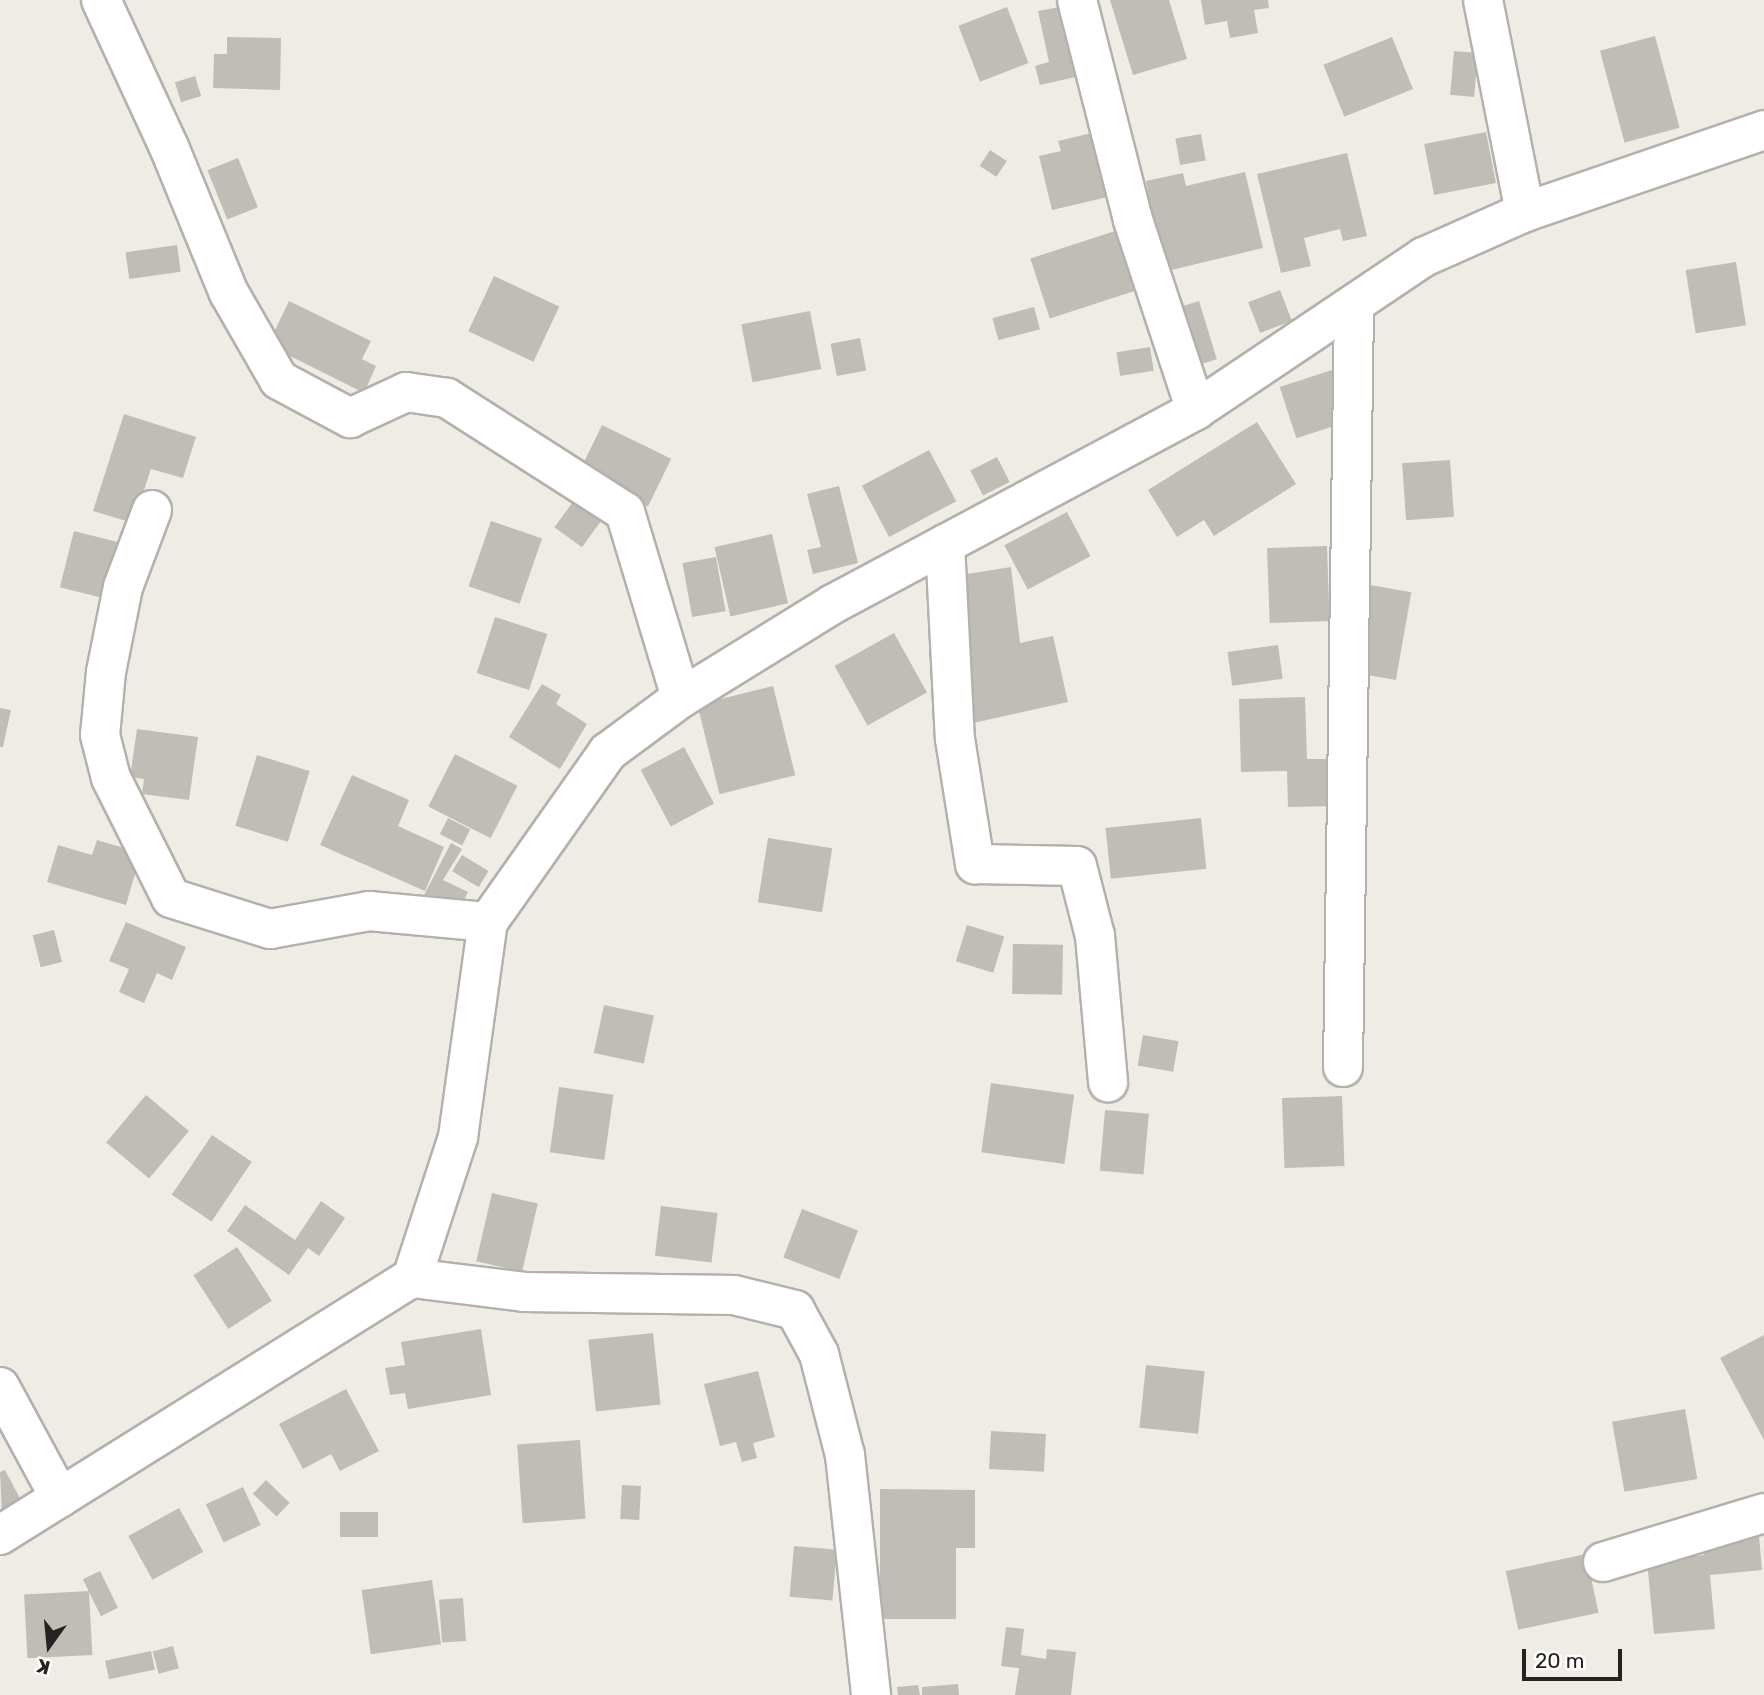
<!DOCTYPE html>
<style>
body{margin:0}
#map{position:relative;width:1764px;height:1695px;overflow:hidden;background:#efece6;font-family:Rubik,sans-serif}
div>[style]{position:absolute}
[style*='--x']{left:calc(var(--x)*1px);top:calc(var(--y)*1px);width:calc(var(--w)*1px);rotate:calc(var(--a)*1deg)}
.building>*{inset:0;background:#c0bdb7;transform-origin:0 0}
.roads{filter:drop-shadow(2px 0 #b4b1ac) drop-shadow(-2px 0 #b4b1ac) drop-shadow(0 2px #b4b1ac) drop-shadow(0 -2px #b4b1ac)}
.minor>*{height:38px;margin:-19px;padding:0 19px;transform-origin:19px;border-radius:19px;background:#fff}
span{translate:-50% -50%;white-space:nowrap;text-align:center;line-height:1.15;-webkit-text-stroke:5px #fff;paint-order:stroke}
.north{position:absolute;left:14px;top:1611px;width:70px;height:70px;-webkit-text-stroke:5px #fff;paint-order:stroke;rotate:195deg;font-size:19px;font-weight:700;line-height:28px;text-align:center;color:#242321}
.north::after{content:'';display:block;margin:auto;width:24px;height:32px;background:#242321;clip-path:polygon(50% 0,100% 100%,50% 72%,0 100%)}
.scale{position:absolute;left:1522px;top:1649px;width:100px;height:32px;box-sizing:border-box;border:4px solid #242321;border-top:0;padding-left:9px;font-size:21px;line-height:24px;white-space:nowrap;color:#242321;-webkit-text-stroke:5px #fff;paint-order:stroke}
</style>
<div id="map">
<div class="building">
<div style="clip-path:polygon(1110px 0,1169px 0,1187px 59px,1133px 75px)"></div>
<div style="clip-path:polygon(1201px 0,1268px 0,1269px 8px,1254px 10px,1258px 33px,1230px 38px,1227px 21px,1205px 25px)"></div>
<div style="clip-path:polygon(1065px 6px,1080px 76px,1040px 85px,1035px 66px,1049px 62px,1038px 11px)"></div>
<div style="left:1007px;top:7px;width:60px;height:52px;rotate:69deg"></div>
<div style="left:1655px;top:36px;width:95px;height:57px;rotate:75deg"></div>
<div style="clip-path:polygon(227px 37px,281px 38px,280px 90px,213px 88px,214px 54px,227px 54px)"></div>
<div style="left:1392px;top:37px;width:56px;height:74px;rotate:68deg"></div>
<div style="left:1454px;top:51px;width:24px;height:44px;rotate:5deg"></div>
<div style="left:195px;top:76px;width:21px;height:21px;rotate:73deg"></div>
<div style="clip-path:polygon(1096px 132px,1112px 196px,1052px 210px,1039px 156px,1061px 151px,1058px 141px)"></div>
<div style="left:1486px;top:132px;width:52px;height:63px;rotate:79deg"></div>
<div style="left:1201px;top:134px;width:27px;height:26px;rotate:80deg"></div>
<div style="left:990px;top:150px;width:20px;height:19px;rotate:33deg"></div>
<div style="clip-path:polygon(1347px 153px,1367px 236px,1343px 241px,1340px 229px,1304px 238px,1311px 266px,1281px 273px,1257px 174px)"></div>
<div style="left:238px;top:158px;width:53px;height:33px;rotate:68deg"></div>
<div style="clip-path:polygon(1245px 172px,1263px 248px,1163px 272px,1146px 181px,1183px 173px,1186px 186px)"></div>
<div style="left:1115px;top:231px;width:63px;height:89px;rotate:72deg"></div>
<div style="left:177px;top:245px;width:27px;height:52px;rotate:82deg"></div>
<div style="left:1736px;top:262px;width:64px;height:51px;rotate:81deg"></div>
<div style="left:494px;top:276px;width:72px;height:61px;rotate:25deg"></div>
<div style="left:1280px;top:290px;width:33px;height:34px;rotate:69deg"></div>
<div style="clip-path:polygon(289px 301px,371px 341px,362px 359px,376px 366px,364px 393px,268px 345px)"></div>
<div style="left:1199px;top:301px;width:61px;height:23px;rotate:73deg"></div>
<div style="left:1034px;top:307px;width:23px;height:43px;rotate:75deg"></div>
<div style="left:810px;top:311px;width:59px;height:70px;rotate:79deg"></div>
<div style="left:860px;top:338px;width:33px;height:30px;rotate:79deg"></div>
<div style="left:1150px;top:347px;width:24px;height:34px;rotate:81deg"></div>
<div style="left:1332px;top:370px;width:54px;height:55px;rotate:72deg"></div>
<div style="clip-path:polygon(124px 414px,196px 437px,183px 478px,151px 469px,133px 523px,93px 511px)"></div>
<div style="clip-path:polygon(1257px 422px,1296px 484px,1214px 536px,1204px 520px,1177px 537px,1148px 490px)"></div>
<div style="left:602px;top:425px;width:77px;height:53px;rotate:26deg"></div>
<div style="left:929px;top:450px;width:58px;height:76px;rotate:62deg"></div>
<div style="left:997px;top:457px;width:28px;height:30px;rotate:63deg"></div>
<div style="left:1450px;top:460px;width:57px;height:48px;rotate:86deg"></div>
<div style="clip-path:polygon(839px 486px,858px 563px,813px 574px,807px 550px,821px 547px,807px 494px)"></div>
<div style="left:575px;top:499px;width:34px;height:35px;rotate:36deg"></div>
<div style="left:1067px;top:512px;width:50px;height:71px;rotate:62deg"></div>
<div style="left:491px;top:521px;width:54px;height:69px;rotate:19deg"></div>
<div style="left:74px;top:531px;width:46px;height:58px;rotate:14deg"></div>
<div style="left:772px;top:534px;width:71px;height:59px;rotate:77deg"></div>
<div style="left:1327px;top:546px;width:75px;height:60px;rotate:88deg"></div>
<div style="left:716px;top:557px;width:55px;height:34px;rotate:80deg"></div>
<div style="clip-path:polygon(1011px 567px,1020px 643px,1053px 636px,1068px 702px,969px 724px,954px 576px)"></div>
<div style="left:1370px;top:585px;width:42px;height:89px;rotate:10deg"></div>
<div style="left:495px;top:617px;width:55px;height:59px;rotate:18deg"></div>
<div style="left:894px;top:633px;width:68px;height:68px;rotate:61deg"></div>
<div style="left:1278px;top:645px;width:34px;height:51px;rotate:82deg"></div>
<div style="clip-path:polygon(542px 684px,561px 695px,556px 704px,587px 724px,560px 769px,509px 737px)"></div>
<div style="left:773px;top:686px;width:92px;height:78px;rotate:76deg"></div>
<div style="clip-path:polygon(1305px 697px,1307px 759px,1334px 759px,1335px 806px,1288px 807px,1287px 771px,1241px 772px,1239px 699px)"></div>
<div style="clip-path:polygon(0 708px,11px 710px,3px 747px,0 747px)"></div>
<div style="clip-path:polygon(137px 729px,198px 737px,189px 800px,142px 794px,144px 779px,130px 777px)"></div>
<div style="left:684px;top:747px;width:64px;height:49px;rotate:62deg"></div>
<div style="left:455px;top:754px;width:70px;height:59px;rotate:27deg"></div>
<div style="left:257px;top:755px;width:55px;height:74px;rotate:17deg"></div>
<div style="clip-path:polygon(352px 775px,409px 800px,398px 826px,444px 847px,425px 891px,320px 845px)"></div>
<div style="left:448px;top:818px;width:25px;height:18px;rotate:27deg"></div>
<div style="left:1201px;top:818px;width:51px;height:96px;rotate:84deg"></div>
<div style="left:768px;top:838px;width:65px;height:65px;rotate:9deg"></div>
<div style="clip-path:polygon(97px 840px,141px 853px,126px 905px,47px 882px,58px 845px,92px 855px)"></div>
<div style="clip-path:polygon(451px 843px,462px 849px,443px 880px,468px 892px,457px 914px,423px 897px)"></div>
<div style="left:462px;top:855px;width:31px;height:19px;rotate:31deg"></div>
<div style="clip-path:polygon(126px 922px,186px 947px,172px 980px,157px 973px,144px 1003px,119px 992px,129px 969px,109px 961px)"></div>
<div style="left:967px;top:925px;width:39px;height:38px;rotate:17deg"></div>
<div style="left:54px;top:930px;width:33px;height:22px;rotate:76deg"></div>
<div style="left:1013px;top:944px;width:50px;height:50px;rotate:1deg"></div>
<div style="left:604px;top:1005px;width:51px;height:49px;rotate:12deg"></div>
<div style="left:1143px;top:1035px;width:36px;height:31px;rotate:10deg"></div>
<div style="left:991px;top:1083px;width:84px;height:70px;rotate:8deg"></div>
<div style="left:559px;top:1087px;width:55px;height:66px;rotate:8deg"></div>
<div style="left:146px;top:1095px;width:56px;height:62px;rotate:40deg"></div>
<div style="left:1342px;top:1096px;width:70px;height:60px;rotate:88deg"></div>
<div style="left:1105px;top:1110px;width:44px;height:61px;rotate:5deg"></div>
<div style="left:212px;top:1135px;width:48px;height:72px;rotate:34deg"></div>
<div style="left:492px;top:1193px;width:47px;height:70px;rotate:13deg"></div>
<div style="clip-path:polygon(321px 1201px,345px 1218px,319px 1256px,308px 1248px,289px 1275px,227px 1231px,245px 1205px,295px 1240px)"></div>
<div style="left:661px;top:1206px;width:57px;height:50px;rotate:7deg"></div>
<div style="left:802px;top:1209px;width:60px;height:52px;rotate:21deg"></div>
<div style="left:237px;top:1247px;width:64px;height:52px;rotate:57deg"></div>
<div style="clip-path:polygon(481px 1329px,491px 1395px,408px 1409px,405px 1393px,390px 1395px,385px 1368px,405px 1365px,401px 1342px)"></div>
<div style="left:653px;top:1333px;width:72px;height:65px;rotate:84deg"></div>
<div style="clip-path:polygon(1764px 1335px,1764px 1440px,1720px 1358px)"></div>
<div style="left:1146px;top:1365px;width:59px;height:63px;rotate:6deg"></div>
<div style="clip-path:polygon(758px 1371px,775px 1437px,753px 1443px,757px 1458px,742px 1462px,736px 1442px,720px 1446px,704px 1384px)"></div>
<div style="clip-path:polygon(346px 1389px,379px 1451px,340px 1471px,331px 1454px,303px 1469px,279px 1424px)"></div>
<div style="left:1685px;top:1409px;width:71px;height:74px;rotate:80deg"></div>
<div style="left:991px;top:1431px;width:55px;height:38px;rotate:3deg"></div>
<div style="left:580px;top:1440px;width:79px;height:63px;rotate:86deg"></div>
<div style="clip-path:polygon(5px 1470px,23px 1504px,2px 1514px,0 1472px)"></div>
<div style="left:266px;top:1480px;width:33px;height:19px;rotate:44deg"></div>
<div style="left:622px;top:1485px;width:19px;height:34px;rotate:3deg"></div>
<div style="left:243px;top:1487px;width:42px;height:41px;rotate:65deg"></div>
<div style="clip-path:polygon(880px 1489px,975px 1490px,975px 1548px,956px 1548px,956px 1619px,880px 1619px)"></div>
<div style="left:179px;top:1508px;width:50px;height:58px;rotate:61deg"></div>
<div style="left:378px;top:1512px;width:25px;height:38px;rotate:90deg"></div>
<div style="clip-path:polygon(1759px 1536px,1762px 1570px,1710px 1575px,1715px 1629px,1654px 1634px,1647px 1561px,1704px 1555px,1703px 1541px)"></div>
<div style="left:794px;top:1546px;width:43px;height:51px;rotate:5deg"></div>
<div style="left:1586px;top:1554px;width:60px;height:82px;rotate:78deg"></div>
<div style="left:100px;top:1571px;width:41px;height:19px;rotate:64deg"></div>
<div style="left:432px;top:1580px;width:65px;height:71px;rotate:82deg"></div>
<div style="left:89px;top:1591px;width:64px;height:65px;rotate:87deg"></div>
<div style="left:463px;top:1598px;width:43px;height:24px;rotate:86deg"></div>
<div style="clip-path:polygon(1006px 1627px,1024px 1629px,1021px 1655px,1046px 1659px,1047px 1649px,1076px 1652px,1071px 1695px,1015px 1695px,1019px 1668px,1001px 1666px)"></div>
<div style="left:173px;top:1646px;width:23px;height:21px;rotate:75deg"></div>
<div style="left:151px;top:1651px;width:19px;height:47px;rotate:78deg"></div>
<div style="clip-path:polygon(958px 1684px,959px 1695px,922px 1695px,922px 1687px)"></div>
<div style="clip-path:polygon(918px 1685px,920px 1695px,898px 1695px,897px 1687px)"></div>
</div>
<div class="roads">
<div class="minor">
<div style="--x:101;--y:0;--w:162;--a:65.2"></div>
<div style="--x:169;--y:147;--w:158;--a:67.7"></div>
<div style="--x:229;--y:293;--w:100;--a:60.1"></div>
<div style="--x:279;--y:380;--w:81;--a:28.2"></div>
<div style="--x:350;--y:418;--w:62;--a:-24.9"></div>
<div style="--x:406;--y:392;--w:41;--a:8.3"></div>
<div style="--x:447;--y:398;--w:211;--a:32.6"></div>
<div style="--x:625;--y:512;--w:194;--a:73.2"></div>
<div style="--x:1077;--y:0;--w:227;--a:75.7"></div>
<div style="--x:1133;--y:220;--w:200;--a:71.7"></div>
<div style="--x:1483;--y:0;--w:216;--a:78.8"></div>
<div style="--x:152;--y:510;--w:82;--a:110.6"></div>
<div style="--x:123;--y:587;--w:87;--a:101.3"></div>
<div style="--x:106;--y:672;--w:63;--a:95.4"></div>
<div style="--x:100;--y:735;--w:44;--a:75.7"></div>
<div style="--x:111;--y:778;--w:134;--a:63.4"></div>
<div style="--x:171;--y:898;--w:104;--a:17.4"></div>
<div style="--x:270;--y:929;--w:101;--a:-10.3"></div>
<div style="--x:369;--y:911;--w:120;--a:5.3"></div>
<div style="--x:945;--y:544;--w:195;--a:87.1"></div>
<div style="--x:955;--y:739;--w:127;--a:80.9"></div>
<div style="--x:975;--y:864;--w:102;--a:1.1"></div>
<div style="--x:1077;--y:866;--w:72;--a:75.6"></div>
<div style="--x:1095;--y:936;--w:147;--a:84.9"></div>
<div style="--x:1343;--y:1067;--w:759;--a:-89.17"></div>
<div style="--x:412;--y:1278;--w:113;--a:7.1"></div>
<div style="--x:524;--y:1292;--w:210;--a:0.8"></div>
<div style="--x:734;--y:1295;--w:63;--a:13.8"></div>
<div style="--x:795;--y:1310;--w:50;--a:61.4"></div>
<div style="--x:819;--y:1354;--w:104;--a:75.6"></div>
<div style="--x:845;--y:1455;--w:241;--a:83.8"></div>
<div style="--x:0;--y:1387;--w:126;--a:61.6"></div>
<div style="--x:0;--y:1535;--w:486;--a:-32"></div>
<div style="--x:412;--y:1278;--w:148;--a:-71.9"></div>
<div style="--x:458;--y:1137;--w:217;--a:-82.1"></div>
<div style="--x:488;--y:922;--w:208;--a:-54.8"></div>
<div style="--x:608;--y:752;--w:91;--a:-36.5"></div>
<div style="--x:681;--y:698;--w:179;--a:-31.7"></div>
<div style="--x:833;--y:604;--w:412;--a:-28.1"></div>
<div style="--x:1196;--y:410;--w:275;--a:-33.9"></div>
<div style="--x:1424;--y:257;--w:111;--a:-24"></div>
<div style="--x:1525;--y:212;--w:253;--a:-18.9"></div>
<div style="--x:1603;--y:1562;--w:168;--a:-16.9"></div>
</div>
</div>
<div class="north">K</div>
<div class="scale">20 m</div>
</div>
